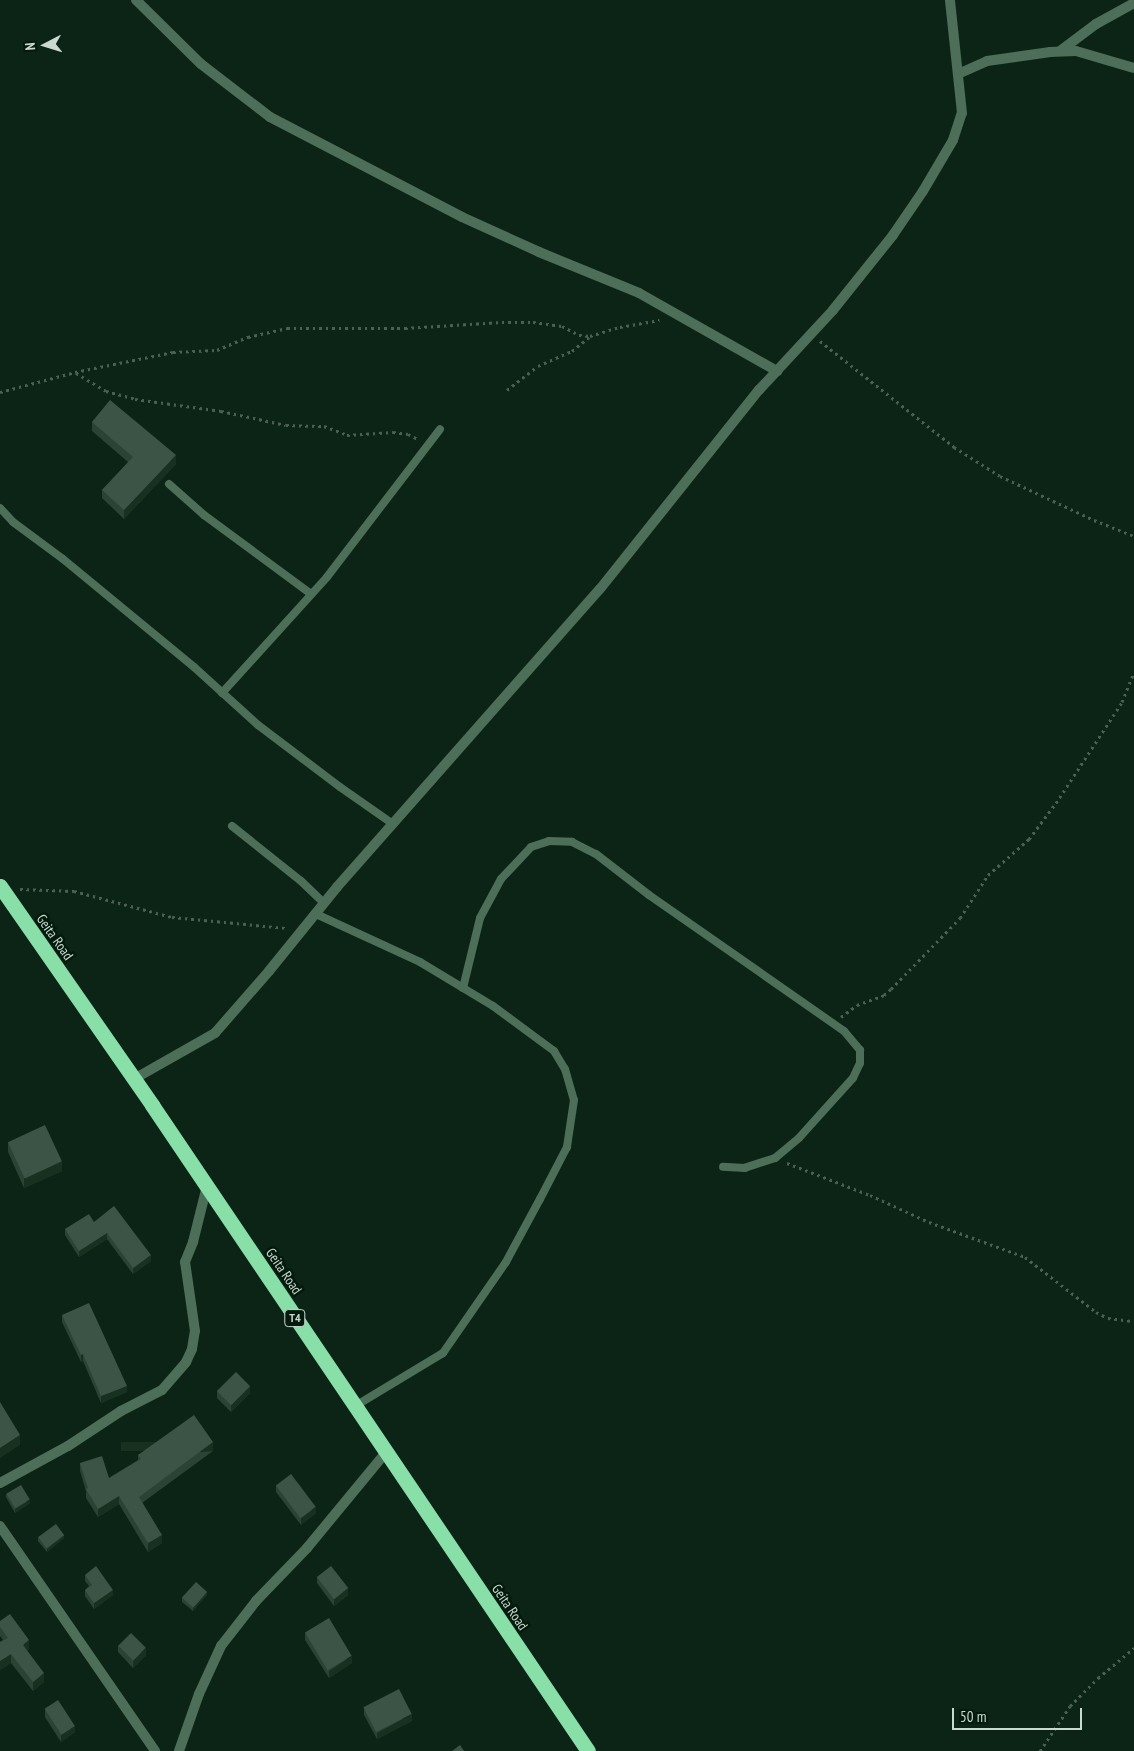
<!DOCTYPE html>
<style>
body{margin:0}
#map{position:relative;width:1134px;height:1751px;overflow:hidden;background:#0c2415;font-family:"PT Sans Narrow",sans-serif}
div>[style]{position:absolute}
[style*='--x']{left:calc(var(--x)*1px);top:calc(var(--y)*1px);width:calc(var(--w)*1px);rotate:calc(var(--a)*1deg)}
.path>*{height:3px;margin-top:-1.5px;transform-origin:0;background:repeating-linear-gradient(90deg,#4b6053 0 2.5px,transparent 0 6.5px)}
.lane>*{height:8px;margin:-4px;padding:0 4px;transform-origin:4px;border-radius:4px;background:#4d6e58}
.street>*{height:10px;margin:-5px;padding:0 5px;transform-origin:5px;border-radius:5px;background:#4d6e58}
.highway>*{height:15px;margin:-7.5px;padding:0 7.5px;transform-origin:7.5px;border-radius:7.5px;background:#89dfa8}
.wall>*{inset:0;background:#2b4334}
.shaded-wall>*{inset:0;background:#173020;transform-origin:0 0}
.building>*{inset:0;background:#3c5445;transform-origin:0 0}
span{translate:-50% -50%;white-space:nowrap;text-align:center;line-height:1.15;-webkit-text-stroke:5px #031a0c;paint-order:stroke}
.shield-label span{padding:1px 4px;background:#031a0c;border:1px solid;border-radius:4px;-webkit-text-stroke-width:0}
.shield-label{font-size:12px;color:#cbdad0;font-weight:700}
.street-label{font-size:14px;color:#cbdad0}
.north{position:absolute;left:20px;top:20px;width:50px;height:50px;-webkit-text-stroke:4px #031a0c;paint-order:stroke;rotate:265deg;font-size:14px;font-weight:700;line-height:20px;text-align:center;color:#cbdad0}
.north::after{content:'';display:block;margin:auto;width:18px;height:22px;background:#cbdad0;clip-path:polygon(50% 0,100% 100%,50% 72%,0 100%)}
.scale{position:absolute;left:952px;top:1708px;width:130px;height:22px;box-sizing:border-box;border:2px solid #cbdad0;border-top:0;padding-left:6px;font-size:15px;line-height:18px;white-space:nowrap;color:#cbdad0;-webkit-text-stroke:4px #031a0c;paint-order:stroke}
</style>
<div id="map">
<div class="path">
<div style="--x:820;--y:341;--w:171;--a:38.3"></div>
<div style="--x:954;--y:447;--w:54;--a:32.2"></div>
<div style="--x:1000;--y:476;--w:104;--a:25.1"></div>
<div style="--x:1094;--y:520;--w:43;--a:21.8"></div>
<div style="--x:76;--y:373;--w:35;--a:31"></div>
<div style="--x:106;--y:391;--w:30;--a:15"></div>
<div style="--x:135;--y:399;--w:87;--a:7.9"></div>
<div style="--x:221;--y:411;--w:66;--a:12.2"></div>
<div style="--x:286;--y:425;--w:38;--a:2"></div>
<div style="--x:324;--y:426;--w:25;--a:21"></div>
<div style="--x:347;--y:435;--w:46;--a:-3.7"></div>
<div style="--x:393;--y:432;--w:15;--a:8"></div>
<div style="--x:408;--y:434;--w:11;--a:27"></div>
<div style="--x:507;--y:390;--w:39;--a:-38"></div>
<div style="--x:538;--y:366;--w:37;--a:-24"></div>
<div style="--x:572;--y:351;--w:22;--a:-39"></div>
<div style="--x:0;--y:392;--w:78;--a:-14.9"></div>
<div style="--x:75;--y:372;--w:100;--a:-11.5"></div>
<div style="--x:173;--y:352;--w:44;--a:-2.6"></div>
<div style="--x:217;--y:350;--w:34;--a:-23"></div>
<div style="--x:248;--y:337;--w:40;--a:-13"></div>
<div style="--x:287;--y:328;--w:118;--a:0"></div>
<div style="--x:405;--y:328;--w:97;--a:-3.5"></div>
<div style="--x:502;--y:322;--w:31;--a:0"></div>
<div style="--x:533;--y:322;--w:29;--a:8"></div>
<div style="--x:562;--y:326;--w:19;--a:28"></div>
<div style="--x:579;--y:335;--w:11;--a:5"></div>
<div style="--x:590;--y:336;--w:31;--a:-17"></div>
<div style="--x:620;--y:327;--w:40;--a:-10"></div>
<div style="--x:20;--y:889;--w:54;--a:2.1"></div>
<div style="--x:74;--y:891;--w:101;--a:14.9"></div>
<div style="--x:172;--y:917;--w:116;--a:5.5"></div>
<div style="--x:841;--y:1017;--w:20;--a:-37"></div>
<div style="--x:857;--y:1005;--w:29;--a:-20"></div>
<div style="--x:884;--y:995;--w:9;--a:-41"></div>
<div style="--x:891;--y:989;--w:99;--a:-45.8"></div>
<div style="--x:960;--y:918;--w:51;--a:-56.9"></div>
<div style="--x:988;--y:875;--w:55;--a:-41.3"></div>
<div style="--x:1029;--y:839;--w:45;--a:-53.1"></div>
<div style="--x:1056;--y:803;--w:121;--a:-56.8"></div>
<div style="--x:1122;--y:702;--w:31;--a:-68"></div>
<div style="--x:787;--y:1163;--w:89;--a:21.1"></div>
<div style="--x:870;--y:1195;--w:65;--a:24.6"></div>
<div style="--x:929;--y:1222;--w:102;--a:20"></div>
<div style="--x:1025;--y:1257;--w:90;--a:37.8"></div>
<div style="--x:1096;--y:1312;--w:13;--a:27"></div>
<div style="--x:1108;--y:1318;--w:26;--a:7"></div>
<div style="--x:1040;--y:1751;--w:54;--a:-56.3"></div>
<div style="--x:1070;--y:1706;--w:40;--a:-45"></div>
<div style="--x:1098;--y:1678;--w:47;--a:-39.8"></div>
</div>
<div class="lane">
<div style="--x:169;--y:484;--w:47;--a:41.5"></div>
<div style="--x:204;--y:515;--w:133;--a:36.4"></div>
<div style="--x:0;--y:508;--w:19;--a:47"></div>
<div style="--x:13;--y:522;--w:62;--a:36.5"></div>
<div style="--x:63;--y:559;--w:170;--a:39.5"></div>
<div style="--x:194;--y:667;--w:86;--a:42.2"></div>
<div style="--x:258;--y:725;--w:103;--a:37.1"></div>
<div style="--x:340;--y:787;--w:65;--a:34.9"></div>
<div style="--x:222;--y:693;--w:156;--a:-47.8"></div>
<div style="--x:327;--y:577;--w:186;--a:-52.6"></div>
<div style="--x:232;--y:826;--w:88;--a:38.6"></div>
<div style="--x:301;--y:881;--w:32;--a:44"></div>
<div style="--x:316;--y:914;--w:115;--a:24.8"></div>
<div style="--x:420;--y:962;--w:85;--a:31.1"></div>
<div style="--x:493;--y:1006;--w:76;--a:36.4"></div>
<div style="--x:554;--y:1051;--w:21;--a:59"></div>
<div style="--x:565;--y:1069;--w:32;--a:74"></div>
<div style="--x:574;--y:1100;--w:48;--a:98.5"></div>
<div style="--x:567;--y:1147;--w:59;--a:117.4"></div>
<div style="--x:540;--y:1199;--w:72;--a:118.4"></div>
<div style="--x:506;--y:1262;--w:111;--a:124.7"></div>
<div style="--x:443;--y:1353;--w:103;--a:148.9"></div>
<div style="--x:463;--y:988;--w:72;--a:-76.3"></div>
<div style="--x:480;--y:918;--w:44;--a:-61.7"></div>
<div style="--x:501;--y:879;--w:44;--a:-46.8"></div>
<div style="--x:531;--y:847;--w:19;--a:-18"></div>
<div style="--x:549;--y:841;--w:23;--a:2"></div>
<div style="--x:572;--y:842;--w:27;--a:27"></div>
<div style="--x:596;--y:854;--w:67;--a:37.7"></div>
<div style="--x:649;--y:895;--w:238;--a:34.9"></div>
<div style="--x:844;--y:1031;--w:25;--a:50"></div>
<div style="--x:860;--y:1050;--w:13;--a:90"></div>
<div style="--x:860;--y:1063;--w:17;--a:115"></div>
<div style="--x:853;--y:1078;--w:81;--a:132"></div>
<div style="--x:799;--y:1138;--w:31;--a:140"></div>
<div style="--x:775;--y:1158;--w:32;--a:162"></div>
<div style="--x:745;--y:1168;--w:22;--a:-177"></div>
</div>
<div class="street">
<div style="--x:136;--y:0;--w:91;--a:44.6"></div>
<div style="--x:201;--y:64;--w:87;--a:37.5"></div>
<div style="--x:270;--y:117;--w:216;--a:27.5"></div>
<div style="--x:462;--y:217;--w:85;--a:24.4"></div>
<div style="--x:539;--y:252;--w:108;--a:22.3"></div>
<div style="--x:639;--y:293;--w:159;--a:29.5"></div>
<div style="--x:1060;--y:51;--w:45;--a:-36.9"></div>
<div style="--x:1096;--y:24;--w:43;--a:-28.9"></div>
<div style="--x:958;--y:74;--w:32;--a:-24"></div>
<div style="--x:987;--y:61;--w:64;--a:-8.1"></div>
<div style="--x:1050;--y:52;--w:26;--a:-2"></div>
<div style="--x:1076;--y:51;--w:60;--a:16.3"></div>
<div style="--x:134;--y:1079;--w:93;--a:-29.6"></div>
<div style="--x:215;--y:1033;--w:82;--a:-48.9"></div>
<div style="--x:269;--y:971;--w:108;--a:-51"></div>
<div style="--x:337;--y:887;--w:397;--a:-48.6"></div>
<div style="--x:600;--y:589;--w:255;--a:-51.4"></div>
<div style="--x:759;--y:390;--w:109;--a:-47.2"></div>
<div style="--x:833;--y:310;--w:96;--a:-51.3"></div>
<div style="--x:893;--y:235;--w:53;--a:-55.7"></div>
<div style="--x:923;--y:191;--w:59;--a:-59.5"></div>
<div style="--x:953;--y:140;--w:28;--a:-72"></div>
<div style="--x:962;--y:113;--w:114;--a:-96.1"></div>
<div style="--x:0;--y:1483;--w:77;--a:-28.6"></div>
<div style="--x:68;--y:1446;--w:64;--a:-33.4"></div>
<div style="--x:121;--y:1411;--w:46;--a:-27.1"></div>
<div style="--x:162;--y:1390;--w:37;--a:-49"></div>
<div style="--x:186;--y:1362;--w:14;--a:-65"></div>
<div style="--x:192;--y:1349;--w:18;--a:-81"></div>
<div style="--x:195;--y:1331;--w:70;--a:-98.2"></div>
<div style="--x:185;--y:1262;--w:22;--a:-68"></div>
<div style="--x:193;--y:1242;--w:58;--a:-76"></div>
<div style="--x:0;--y:1526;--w:273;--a:55.4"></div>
<div style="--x:179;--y:1751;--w:60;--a:-70.7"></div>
<div style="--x:199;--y:1694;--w:53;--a:-65.4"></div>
<div style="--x:221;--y:1646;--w:57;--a:-52.1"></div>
<div style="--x:256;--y:1601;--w:74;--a:-46.1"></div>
<div style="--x:307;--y:1548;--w:124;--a:-50.5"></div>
</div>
<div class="highway">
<div style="--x:0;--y:886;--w:267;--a:55.2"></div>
<div style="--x:152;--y:1105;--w:779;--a:55.98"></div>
</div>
<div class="wall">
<div style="clip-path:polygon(92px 422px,176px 464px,124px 519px,102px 498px,102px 490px,128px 462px,92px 431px)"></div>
<div style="clip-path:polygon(8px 1142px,62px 1171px,24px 1188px,8px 1152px)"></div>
<div style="clip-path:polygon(94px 1222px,151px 1261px,133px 1274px,107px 1239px,79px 1257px,65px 1235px,65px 1229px)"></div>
<div style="clip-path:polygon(62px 1315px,127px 1392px,101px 1403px,83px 1361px,81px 1362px,62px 1322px)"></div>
<div style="clip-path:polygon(217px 1391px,250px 1393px,231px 1412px,217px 1398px)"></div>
<div style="clip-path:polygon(213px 1451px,142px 1503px,162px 1543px,148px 1552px,119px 1504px,98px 1517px,86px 1498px,86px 1491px,80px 1471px,80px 1463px,109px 1478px,138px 1460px,138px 1455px)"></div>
<div style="clip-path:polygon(276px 1485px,316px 1513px,301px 1525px,276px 1492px)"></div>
<div style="clip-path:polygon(6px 1494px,30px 1503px,15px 1513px,6px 1497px)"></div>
<div style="clip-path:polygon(38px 1537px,64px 1538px,47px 1552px,38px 1541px)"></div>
<div style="clip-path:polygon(85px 1575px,113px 1595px,94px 1609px,85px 1596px,85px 1590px,89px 1586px,85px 1581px)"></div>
<div style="clip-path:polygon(317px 1577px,348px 1595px,334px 1606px,317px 1583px)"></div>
<div style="clip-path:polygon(207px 1595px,193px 1611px,182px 1602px,182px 1598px)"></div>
<div style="clip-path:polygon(0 1621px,29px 1649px,27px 1651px,44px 1682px,33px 1691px,11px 1663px,0 1670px,0 1642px,3px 1640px,0 1636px)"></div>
<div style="clip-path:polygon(305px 1633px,352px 1663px,329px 1678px,305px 1640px)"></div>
<div style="clip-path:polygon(118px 1645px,146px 1655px,133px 1668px,118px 1652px)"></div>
<div style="clip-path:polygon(364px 1708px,412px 1721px,377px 1739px,364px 1715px)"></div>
<div style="clip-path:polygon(45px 1710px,75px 1732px,61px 1742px,45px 1717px)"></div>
</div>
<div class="shaded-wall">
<div style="clip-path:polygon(176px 455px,176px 464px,124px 519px,124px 510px)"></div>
<div style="clip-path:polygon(62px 1161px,62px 1171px,24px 1188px,24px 1178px)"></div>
<div style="clip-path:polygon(107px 1233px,107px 1239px,79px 1257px,79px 1251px)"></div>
<div style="clip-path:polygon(151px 1255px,151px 1261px,133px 1274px,133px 1268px)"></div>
<div style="clip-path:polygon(83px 1354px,83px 1361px,81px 1362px,81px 1355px)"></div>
<div style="clip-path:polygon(127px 1386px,127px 1392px,101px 1403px,101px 1396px)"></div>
<div style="clip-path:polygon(250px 1386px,250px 1393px,231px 1412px,231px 1405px)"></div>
<div style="clip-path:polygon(20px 1435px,20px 1445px,0 1458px,0 1448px)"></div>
<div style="left:213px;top:1442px;width:9px;height:92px;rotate:90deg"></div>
<div style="clip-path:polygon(119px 1496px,119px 1504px,98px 1517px,98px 1509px)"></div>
<div style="clip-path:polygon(30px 1500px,30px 1503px,15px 1513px,15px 1509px)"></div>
<div style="clip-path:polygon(316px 1507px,316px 1513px,301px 1525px,301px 1518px)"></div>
<div style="clip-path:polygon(64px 1535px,64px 1538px,47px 1552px,47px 1549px)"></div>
<div style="clip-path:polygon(162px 1535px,162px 1543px,148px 1552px,148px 1543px)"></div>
<div style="clip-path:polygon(348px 1588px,348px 1595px,334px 1606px,334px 1599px)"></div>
<div style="clip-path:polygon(113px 1590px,113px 1595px,94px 1609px,94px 1603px)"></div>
<div style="clip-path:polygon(207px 1592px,207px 1595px,193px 1611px,193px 1608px)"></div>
<div style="clip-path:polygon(29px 1640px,29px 1649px,23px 1654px,23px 1645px)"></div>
<div style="clip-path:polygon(146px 1648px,146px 1655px,133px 1668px,133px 1661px)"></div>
<div style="clip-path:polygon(11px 1654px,11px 1663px,0 1670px,0 1661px)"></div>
<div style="clip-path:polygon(352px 1656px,352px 1663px,329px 1678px,329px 1671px)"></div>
<div style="clip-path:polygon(44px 1673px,44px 1682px,33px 1691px,33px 1682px)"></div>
<div style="clip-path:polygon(412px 1714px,412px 1721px,377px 1739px,377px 1733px)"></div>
<div style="clip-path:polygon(75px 1726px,75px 1732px,61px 1742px,61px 1735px)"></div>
</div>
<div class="building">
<div style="clip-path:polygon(110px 400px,176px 455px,124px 510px,102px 490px,133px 457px,92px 422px)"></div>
<div style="left:45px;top:1125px;width:40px;height:41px;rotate:65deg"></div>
<div style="clip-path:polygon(114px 1206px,151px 1255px,133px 1268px,107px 1233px,79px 1251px,65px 1229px,89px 1214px,94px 1222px)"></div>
<div style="clip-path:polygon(89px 1303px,127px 1386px,101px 1396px,83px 1354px,81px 1355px,62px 1315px)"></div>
<div style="left:236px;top:1372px;width:20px;height:27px;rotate:45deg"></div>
<div style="clip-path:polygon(0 1402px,20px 1435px,0 1448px)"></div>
<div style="clip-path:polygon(194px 1415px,213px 1442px,139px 1497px,162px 1535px,148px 1543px,119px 1496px,98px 1509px,86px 1489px,88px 1488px,80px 1463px,102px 1456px,109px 1478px,141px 1459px,138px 1455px)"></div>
<div style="left:291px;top:1474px;width:41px;height:19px;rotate:53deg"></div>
<div style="left:21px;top:1485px;width:17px;height:17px;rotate:59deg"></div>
<div style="left:56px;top:1524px;width:14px;height:22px;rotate:54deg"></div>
<div style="clip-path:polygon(96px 1566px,113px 1590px,94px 1603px,85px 1590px,92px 1585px,85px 1575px)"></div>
<div style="left:331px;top:1566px;width:28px;height:18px;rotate:52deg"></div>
<div style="left:196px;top:1582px;width:15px;height:21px;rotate:42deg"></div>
<div style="clip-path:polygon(10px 1614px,29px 1640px,23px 1645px,44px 1673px,33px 1682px,11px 1654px,0 1661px,0 1642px,8px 1638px,0 1627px,0 1621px)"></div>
<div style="left:329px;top:1618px;width:44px;height:28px;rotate:59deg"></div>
<div style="left:131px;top:1633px;width:21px;height:18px;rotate:45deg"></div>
<div style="left:399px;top:1689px;width:28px;height:40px;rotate:63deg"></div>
<div style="left:58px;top:1700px;width:31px;height:16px;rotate:57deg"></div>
<div style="clip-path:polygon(460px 1745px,464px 1751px,452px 1751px)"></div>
</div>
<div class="shield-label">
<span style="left:295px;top:1318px">T4</span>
</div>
<div class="street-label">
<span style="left:55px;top:937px;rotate:55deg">Geita Road</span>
<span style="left:284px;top:1271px;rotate:56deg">Geita Road</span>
<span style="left:510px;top:1607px;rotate:56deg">Geita Road</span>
</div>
<div class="north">N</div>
<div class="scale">50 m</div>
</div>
